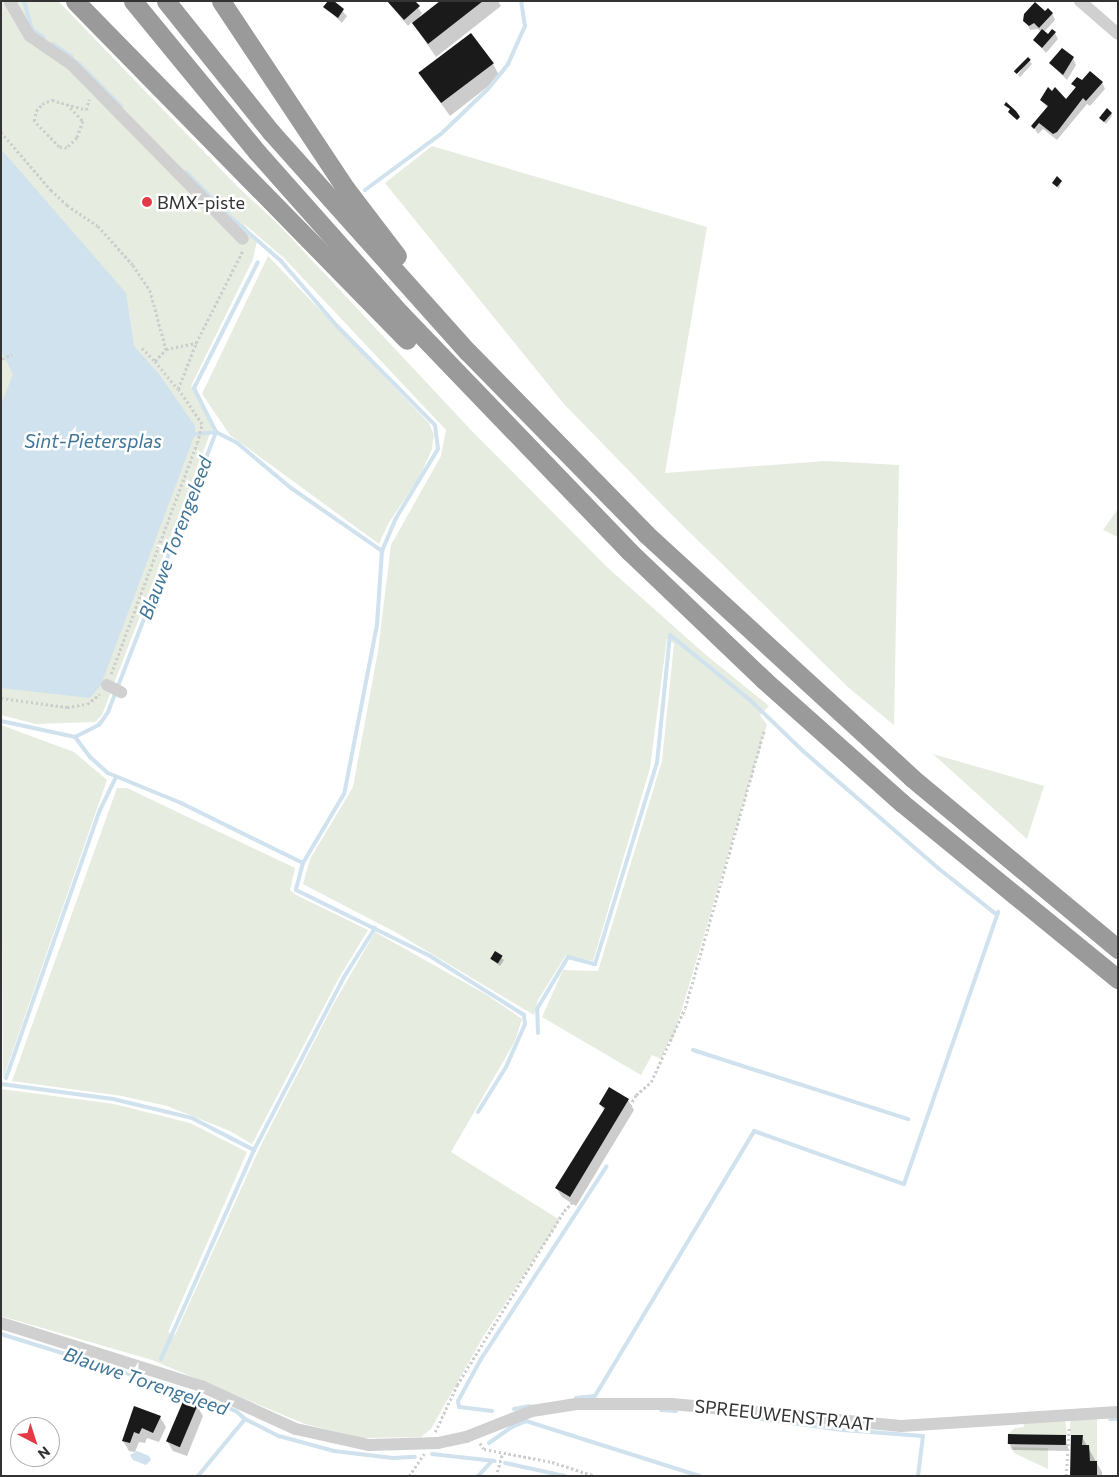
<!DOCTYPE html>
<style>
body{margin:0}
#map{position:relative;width:1119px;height:1477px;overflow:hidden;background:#fff;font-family:Commissioner,sans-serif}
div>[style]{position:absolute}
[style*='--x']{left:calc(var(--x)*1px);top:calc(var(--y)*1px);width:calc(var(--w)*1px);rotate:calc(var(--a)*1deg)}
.green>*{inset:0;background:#e6ecdf}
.water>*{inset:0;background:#cfe2ee}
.shadow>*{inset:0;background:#0003}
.stream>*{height:4px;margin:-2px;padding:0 2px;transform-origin:2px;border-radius:2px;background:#cfe2ee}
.building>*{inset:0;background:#1a1a1a;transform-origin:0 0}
.path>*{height:2.5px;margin-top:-1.25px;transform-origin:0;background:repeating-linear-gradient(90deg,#cdcdcd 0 2.5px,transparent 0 5px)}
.minor>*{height:12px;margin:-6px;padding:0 6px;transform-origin:6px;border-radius:6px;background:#d0d0d0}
.highway>*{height:19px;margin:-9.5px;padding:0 9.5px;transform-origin:9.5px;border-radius:9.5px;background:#9a9a9a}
.dots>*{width:14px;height:14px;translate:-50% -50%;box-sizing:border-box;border:2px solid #fff;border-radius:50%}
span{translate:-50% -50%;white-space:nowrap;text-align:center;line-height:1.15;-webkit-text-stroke:5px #fff;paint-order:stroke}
.poi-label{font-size:18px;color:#333}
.left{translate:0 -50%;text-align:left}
.street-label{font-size:18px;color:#333}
.water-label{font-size:19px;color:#3f7597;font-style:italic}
.frame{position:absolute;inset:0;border:2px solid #333;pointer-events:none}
.north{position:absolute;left:10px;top:1417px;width:50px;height:50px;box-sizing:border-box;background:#fff;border:1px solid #adadad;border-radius:50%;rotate:140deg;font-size:14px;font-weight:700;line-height:20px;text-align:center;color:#333}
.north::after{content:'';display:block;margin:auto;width:18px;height:22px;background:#e63946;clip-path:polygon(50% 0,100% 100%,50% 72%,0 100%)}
</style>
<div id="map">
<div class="green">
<div style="clip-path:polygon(1px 1px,58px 1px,237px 186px,279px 225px,471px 430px,608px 568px,706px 655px,769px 706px,760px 715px,767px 725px,672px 1042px,669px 1041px,661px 1059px,652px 1055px,641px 1075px,542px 1017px,563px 970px,598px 971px,662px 761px,674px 644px,667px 638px,650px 768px,593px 961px,566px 955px,538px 1000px,534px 1015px,395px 932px,303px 884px,310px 859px,353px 787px,378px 651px,391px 545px,441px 456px,446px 430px,284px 258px,243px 223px,257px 241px,253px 259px,191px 386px,213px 426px,102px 715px,95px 722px,36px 724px,1px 715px)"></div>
<div style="clip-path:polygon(432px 146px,707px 227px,665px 473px,826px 461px,899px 465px,894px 725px,849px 688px,671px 514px,564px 404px,385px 183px)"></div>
<div style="clip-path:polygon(268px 256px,429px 423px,434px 435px,432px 449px,420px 476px,388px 524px,379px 544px,230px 435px,202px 394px)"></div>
<div style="clip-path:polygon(1118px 509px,1118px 537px,1103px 530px)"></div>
<div style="clip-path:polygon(1px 725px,74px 752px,107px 780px,3px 1079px)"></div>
<div style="clip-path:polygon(933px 754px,1044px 786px,1027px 839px)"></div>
<div style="clip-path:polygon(117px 788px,127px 788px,295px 868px,290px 890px,296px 895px,368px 930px,340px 976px,252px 1144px,230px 1131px,167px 1106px,122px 1096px,12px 1081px)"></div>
<div style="clip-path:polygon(375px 932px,487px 995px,522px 1019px,515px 1041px,451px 1152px,560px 1220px,483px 1337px,431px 1429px,421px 1437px,362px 1438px,305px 1424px,152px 1360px,1px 1316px,1px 1089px,114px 1104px,190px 1123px,247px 1152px,168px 1332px,175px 1335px,261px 1145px,333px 1005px)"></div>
<div style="clip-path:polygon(1097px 1417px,1097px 1461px,1090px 1461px,1082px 1445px,1083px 1435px,1070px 1435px,1070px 1424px,1071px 1419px)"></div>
<div style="clip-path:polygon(1065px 1419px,1067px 1435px,1008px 1434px,1015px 1428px,1024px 1427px,1023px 1423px)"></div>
<div style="clip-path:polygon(1009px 1447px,1048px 1448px,1048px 1469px,1016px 1454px)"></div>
</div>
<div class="water">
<div style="clip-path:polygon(1px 149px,126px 293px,134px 346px,159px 374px,195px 426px,195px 434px,101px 685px,90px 698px,1px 688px,1px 405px,13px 374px,1px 351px)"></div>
<div style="clip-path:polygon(137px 1451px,149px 1456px,151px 1460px,146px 1465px,133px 1460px,130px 1455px)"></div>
</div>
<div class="shadow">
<div style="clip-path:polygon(332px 1px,347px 16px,342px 23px,325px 7px)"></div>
<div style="clip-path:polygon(387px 1px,413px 1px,422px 13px,416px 22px,442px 1px,498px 1px,501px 6px,436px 57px,412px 22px,408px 26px)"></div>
<div style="clip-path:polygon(1045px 13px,1052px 13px,1055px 20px,1044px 32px,1048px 35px,1055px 33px,1058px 39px,1046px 53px,1035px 40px,1041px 32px,1038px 29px,1030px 30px,1025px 19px)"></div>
<div style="clip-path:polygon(1073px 58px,1076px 65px,1067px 80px,1050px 63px)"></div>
<div style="clip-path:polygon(1028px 59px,1032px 64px,1020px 77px,1018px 75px)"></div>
<div style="clip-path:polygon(493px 64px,500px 77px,450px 116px,420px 74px)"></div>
<div style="clip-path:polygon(1082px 82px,1102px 82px,1105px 89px,1090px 106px,1087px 104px,1057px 140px,1043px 129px,1038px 134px,1033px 126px,1048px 108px,1041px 100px,1066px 100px,1076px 89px,1073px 84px)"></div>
<div style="clip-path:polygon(1111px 113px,1112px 116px,1106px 124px,1102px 120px)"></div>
<div style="clip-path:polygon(1061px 181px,1059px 189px,1054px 183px)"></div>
<div style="clip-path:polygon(495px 953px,504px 960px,500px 966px,492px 959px)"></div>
<div style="clip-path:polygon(628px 1100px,634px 1110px,576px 1206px,562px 1197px,556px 1188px,605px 1112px,600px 1104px)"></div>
<div style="clip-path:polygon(197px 1406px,203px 1416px,187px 1456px,173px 1451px,167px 1441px)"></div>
<div style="clip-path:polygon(135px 1408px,160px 1417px,166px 1427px,159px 1442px,147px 1438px,145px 1443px,139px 1442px,135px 1452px,129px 1451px,123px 1441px)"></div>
<div style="clip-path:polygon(1065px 1436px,1069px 1451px,1013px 1450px,1009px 1443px)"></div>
<div style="clip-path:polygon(1082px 1437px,1102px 1472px,1102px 1476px,1071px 1476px)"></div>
</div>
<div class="stream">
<div style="--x:24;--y:1;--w:29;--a:74"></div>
<div style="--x:32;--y:29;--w:14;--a:36"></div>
<div style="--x:53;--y:44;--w:23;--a:34"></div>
<div style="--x:77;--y:62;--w:62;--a:45"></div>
<div style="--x:186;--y:172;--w:59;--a:45.7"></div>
<div style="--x:227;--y:214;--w:72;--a:41"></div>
<div style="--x:281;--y:261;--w:86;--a:49.3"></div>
<div style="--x:337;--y:326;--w:139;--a:45.3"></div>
<div style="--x:435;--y:425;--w:24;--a:83"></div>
<div style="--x:438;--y:449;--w:81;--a:121.3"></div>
<div style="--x:396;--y:518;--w:36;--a:113"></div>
<div style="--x:365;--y:190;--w:94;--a:-36.4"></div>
<div style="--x:441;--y:134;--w:65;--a:-43.8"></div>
<div style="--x:488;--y:89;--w:32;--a:-51"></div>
<div style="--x:508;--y:64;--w:42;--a:-65.9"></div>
<div style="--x:525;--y:26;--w:25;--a:-99"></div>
<div style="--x:195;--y:434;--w:21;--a:-5"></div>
<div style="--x:216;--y:432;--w:22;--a:27"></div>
<div style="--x:236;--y:442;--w:72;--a:39.9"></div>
<div style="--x:291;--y:488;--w:111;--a:34.7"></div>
<div style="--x:382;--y:551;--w:74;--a:93.9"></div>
<div style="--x:377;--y:625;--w:172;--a:101"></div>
<div style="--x:344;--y:794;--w:80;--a:120.7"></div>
<div style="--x:1;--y:721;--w:76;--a:12.2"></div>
<div style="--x:75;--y:737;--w:27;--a:-27"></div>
<div style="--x:99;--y:725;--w:16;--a:-55"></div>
<div style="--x:108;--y:712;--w:300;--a:-68.9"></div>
<div style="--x:216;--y:432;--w:49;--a:-116.6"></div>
<div style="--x:194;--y:388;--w:141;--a:-63.1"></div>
<div style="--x:75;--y:737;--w:25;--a:53"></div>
<div style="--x:90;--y:757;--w:24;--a:42"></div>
<div style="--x:108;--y:773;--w:79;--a:22.3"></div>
<div style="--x:181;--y:803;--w:136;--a:26.2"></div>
<div style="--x:303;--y:863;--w:28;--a:105"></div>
<div style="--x:296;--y:890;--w:149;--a:26.2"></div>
<div style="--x:430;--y:956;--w:111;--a:32.1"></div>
<div style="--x:524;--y:1015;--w:9;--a:84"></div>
<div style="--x:525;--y:1024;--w:47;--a:113.8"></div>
<div style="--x:506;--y:1067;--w:53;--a:121.9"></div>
<div style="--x:538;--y:1033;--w:24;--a:-92"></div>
<div style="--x:537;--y:1009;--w:61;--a:-59.2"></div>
<div style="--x:568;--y:957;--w:28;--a:15"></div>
<div style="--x:595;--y:964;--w:210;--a:-72.9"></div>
<div style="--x:657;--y:763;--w:129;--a:-84.2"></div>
<div style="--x:670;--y:635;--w:103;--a:39.1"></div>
<div style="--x:750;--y:700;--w:74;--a:43.9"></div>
<div style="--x:803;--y:751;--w:179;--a:40.9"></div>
<div style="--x:938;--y:868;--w:75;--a:38.5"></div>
<div style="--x:693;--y:1050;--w:226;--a:17.8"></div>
<div style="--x:6;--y:1078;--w:284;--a:-70.7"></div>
<div style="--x:100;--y:810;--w:37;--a:-64"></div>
<div style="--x:1;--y:1084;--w:113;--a:7.6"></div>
<div style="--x:113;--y:1099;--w:81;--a:13.5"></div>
<div style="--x:192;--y:1118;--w:70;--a:27.3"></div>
<div style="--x:1;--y:1334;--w:199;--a:17.3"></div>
<div style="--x:191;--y:1393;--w:48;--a:21.8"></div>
<div style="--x:236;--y:1411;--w:12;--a:42"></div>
<div style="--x:245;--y:1419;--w:74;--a:129.5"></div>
<div style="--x:161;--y:1359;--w:229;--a:-66"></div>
<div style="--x:254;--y:1150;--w:195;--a:-62.5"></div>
<div style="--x:344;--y:977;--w:58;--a:-57.7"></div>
<div style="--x:576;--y:1398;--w:19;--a:-6"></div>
<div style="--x:595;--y:1396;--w:309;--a:-59"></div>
<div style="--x:754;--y:1131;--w:159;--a:19.5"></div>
<div style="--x:904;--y:1184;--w:288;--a:-70.9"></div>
<div style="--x:514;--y:1409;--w:15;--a:-11"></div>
<div style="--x:661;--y:1410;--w:15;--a:4"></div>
<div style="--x:492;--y:1411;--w:33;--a:-173"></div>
<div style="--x:459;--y:1407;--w:6;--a:-99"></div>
<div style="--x:458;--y:1401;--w:48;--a:-61.3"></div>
<div style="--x:481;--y:1359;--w:230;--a:-56.9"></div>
<div style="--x:753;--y:1418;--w:91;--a:7.6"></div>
<div style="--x:843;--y:1430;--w:80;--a:4.3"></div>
<div style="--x:923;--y:1436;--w:40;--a:97.1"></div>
<div style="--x:245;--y:1419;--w:38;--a:27"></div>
<div style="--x:279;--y:1436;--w:57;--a:15.3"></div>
<div style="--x:334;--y:1451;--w:59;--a:6.8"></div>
<div style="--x:393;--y:1458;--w:22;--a:-3"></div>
<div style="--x:1110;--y:1419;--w:8;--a:0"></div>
<div style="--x:489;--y:1443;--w:28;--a:-35"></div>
<div style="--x:512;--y:1427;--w:15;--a:-23"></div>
<div style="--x:526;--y:1421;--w:182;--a:17.6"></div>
<div style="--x:432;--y:1454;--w:63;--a:6.3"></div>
<div style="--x:505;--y:1463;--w:61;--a:12.2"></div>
<div style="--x:478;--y:1476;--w:21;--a:-47"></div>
</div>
<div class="building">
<div style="clip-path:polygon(328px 1px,334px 1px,344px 9px,338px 18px,323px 7px)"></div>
<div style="clip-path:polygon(387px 1px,415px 1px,420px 6px,404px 20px)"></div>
<div style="clip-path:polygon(440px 1px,483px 1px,428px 44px,412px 23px)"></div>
<div style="clip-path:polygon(1035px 2px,1045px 11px,1048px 8px,1053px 13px,1039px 28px,1034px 23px,1029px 26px,1023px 21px,1024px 14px)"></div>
<div style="clip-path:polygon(1042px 29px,1048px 34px,1052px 29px,1056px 32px,1042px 48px,1033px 40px)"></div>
<div style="left:471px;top:33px;width:38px;height:66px;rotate:53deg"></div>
<div style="clip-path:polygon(1062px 48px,1074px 57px,1063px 75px,1049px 63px)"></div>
<div style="left:1028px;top:57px;width:4px;height:20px;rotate:45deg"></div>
<div style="clip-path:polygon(1090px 71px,1103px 82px,1086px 101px,1083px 98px,1057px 132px,1053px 134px,1039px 123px,1034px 129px,1031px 126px,1048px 106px,1040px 100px,1048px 87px,1052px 91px,1055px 87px,1066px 99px,1076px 87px,1071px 84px,1077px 77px,1082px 80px)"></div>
<div style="clip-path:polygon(1006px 102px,1016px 111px,1020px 117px,1017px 120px,1008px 112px,1010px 109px,1004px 105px)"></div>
<div style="clip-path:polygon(1107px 108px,1112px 113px,1104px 122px,1099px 118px)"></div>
<div style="clip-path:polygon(1057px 176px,1062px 181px,1057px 187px,1052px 183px)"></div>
<div style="left:495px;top:951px;width:9px;height:9px;rotate:32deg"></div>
<div style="clip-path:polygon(609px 1087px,629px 1099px,570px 1197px,555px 1188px,605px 1108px,599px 1104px)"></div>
<div style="left:184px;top:1399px;width:15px;height:46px;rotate:23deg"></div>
<div style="clip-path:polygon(134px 1406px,161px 1416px,153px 1433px,142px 1428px,139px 1434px,134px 1432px,130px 1443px,122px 1441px)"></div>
<div style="left:1008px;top:1434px;width:58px;height:10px;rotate:1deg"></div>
<div style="clip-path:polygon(1071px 1435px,1083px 1435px,1082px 1445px,1089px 1445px,1090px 1461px,1097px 1461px,1097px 1476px,1070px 1476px)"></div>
</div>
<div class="path">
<div style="--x:67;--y:104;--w:23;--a:47"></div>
<div style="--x:83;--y:121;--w:18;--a:109"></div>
<div style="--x:77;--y:138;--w:14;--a:135"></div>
<div style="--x:67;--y:148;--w:8;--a:-173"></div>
<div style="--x:59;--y:147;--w:36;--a:-134"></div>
<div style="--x:34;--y:121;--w:10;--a:-79"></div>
<div style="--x:36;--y:111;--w:9;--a:-49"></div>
<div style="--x:42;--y:104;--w:11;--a:-22"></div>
<div style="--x:52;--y:100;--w:35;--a:16"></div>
<div style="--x:86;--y:110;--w:11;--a:-75"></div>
<div style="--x:1;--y:132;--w:77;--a:49.2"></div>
<div style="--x:51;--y:190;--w:22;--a:43"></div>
<div style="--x:67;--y:205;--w:37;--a:34"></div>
<div style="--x:98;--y:226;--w:52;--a:48.1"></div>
<div style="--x:133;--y:265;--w:30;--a:56"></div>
<div style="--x:150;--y:290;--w:61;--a:74.8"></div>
<div style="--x:142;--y:348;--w:18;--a:45"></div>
<div style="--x:155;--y:361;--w:16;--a:-47"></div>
<div style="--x:166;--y:349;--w:31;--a:-11"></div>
<div style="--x:196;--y:343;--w:104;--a:-63.2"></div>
<div style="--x:2;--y:359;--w:11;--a:-27"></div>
<div style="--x:155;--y:361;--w:36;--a:51"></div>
<div style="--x:178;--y:389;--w:49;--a:-68.6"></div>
<div style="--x:111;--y:674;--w:246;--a:-69.6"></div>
<div style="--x:197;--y:443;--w:20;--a:-75"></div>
<div style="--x:202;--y:424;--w:42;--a:-124.4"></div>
<div style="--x:1;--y:698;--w:67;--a:7.8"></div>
<div style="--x:67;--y:707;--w:20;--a:-9"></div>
<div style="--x:87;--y:704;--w:16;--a:-38"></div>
<div style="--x:435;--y:1432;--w:52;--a:-64.9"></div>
<div style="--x:457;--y:1385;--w:204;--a:-58.4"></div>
<div style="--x:564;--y:1211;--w:19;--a:-47"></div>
<div style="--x:577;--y:1197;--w:118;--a:-60"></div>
<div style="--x:636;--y:1095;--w:20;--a:-41"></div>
<div style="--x:651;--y:1082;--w:81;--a:-65.3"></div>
<div style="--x:685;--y:1008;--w:289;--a:-74.1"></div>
<div style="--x:480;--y:1443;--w:7;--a:56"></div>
<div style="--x:484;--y:1449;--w:69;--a:10.8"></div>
<div style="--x:552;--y:1462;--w:45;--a:18"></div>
<div style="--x:497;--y:1472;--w:19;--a:-74"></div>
<div style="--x:409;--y:1476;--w:27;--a:-56"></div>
<div style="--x:1066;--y:1476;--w:49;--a:-86.5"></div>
</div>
<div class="minor">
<div style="--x:1080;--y:1;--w:50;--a:41"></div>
<div style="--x:10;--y:2;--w:39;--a:60"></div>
<div style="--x:30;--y:36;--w:50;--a:34.3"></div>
<div style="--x:71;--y:64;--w:245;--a:45.5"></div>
<div style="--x:107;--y:685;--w:16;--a:27"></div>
<div style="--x:1;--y:1323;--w:210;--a:17.5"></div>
<div style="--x:201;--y:1386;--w:104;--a:24.4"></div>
<div style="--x:296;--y:1429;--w:75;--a:12.4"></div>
<div style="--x:369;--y:1445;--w:69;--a:-1.7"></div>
<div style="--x:438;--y:1443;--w:29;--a:-12"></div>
<div style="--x:466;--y:1437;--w:71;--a:-21.5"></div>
<div style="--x:532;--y:1411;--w:45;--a:-9"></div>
<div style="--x:576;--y:1404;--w:96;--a:0"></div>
<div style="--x:672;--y:1404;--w:230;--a:5.5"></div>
<div style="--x:901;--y:1426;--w:217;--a:-3.7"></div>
</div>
<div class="highway">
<div style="--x:75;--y:1;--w:474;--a:45.6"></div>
<div style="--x:133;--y:1;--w:195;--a:50.6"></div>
<div style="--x:257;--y:152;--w:217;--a:48.4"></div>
<div style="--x:401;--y:314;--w:329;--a:46.1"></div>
<div style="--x:629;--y:551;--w:187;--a:43.7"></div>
<div style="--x:764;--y:680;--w:185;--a:41.7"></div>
<div style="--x:902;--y:803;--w:279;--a:39.2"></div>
<div style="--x:166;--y:1;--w:168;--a:51.3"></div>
<div style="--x:271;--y:132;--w:295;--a:48.2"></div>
<div style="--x:468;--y:352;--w:255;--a:45.6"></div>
<div style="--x:646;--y:534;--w:361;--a:42.5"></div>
<div style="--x:912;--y:778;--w:268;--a:39.7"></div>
<div style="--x:221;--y:1;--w:226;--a:56.4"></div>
<div style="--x:346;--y:189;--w:84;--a:52.7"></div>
</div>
<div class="dots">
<div style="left:147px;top:202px;background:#e63946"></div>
</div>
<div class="poi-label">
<span class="left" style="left:157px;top:202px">BMX-piste</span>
</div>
<div class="street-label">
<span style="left:784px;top:1415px;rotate:6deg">SPREEUWENSTRAAT</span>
</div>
<div class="water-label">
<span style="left:93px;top:441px">Sint-Pietersplas</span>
<span style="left:175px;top:538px;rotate:-69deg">Blauwe Torengeleed</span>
<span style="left:146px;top:1381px;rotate:19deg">Blauwe Torengeleed</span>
</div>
<div class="frame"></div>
<div class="north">N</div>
</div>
